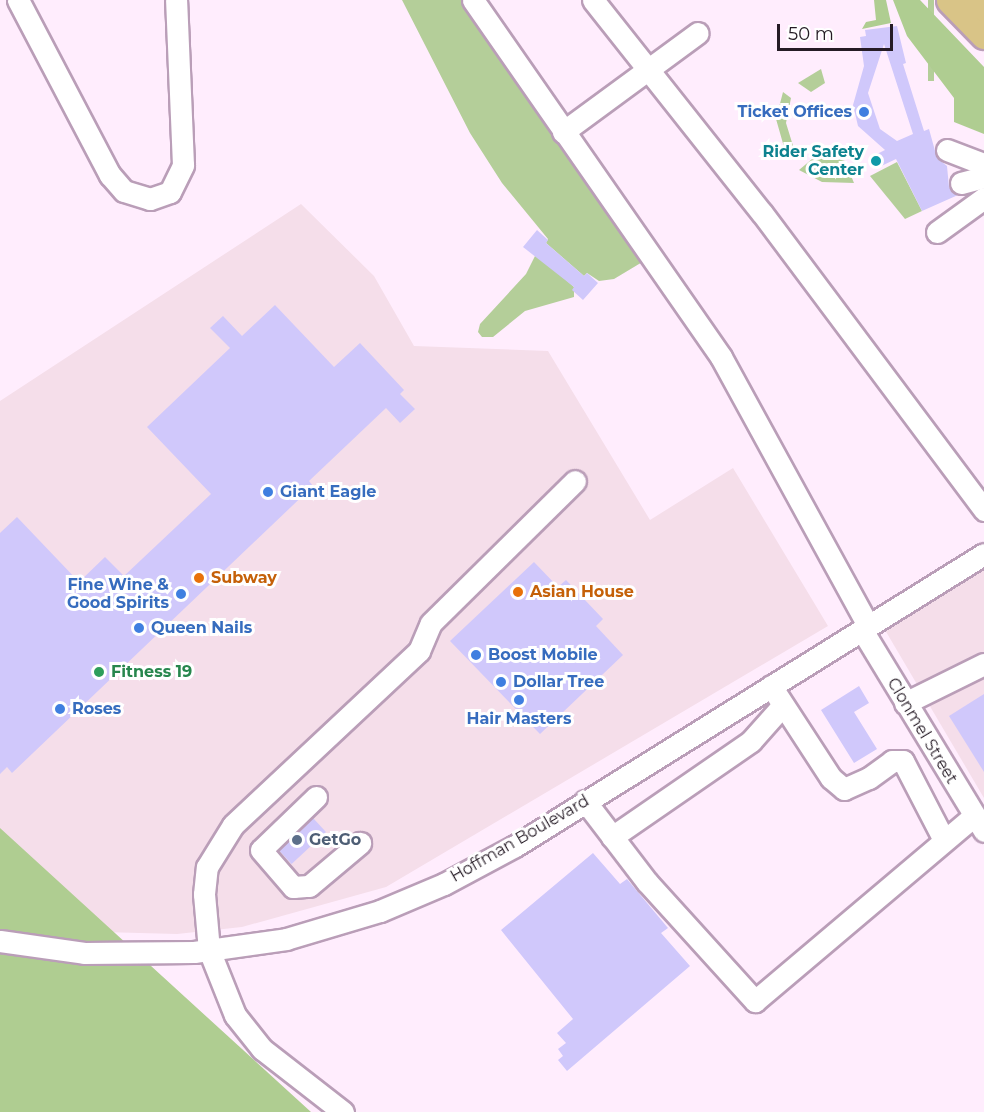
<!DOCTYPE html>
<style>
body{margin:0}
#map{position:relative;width:984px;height:1112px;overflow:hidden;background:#ffedfd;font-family:Montserrat,sans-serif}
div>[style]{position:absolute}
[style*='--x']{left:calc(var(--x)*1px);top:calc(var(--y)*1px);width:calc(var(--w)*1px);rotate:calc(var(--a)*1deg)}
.commercial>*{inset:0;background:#f5deea}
.green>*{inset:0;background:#b4ce99;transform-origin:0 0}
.forest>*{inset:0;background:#afcd91}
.building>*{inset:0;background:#d0c8fb;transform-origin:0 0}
.roads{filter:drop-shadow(2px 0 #ba9eb8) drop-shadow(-2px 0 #ba9eb8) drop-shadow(0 2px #ba9eb8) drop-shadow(0 -2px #ba9eb8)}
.minor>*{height:21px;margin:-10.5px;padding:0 10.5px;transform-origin:10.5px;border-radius:10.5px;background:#fff}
.major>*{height:27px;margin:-13.5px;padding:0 13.5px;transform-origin:13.5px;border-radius:13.5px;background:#d9c487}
.dots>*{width:16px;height:16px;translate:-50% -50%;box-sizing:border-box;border:3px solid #fff;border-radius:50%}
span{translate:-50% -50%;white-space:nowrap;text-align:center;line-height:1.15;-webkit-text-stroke:6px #fff;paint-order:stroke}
.shop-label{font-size:16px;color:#366cbe;font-weight:700}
.right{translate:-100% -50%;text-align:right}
.left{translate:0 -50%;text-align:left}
.culture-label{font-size:16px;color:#0d838f;font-weight:700}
.food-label{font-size:16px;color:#c56008;font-weight:700}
.leisure-label{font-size:16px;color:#27864d;font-weight:700}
.street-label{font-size:16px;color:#251b25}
.service-label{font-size:16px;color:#4e5e75;font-weight:700}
.scale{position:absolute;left:777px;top:24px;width:116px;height:27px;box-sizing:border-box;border:3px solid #251b25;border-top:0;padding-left:8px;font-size:18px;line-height:21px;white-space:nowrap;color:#251b25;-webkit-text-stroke:4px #fff;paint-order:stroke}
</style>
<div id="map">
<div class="commercial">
<div style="clip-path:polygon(301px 204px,374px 276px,414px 346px,548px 351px,650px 520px,733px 468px,828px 626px,386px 887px,242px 927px,177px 934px,65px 931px,0 862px,0 401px)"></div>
<div style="clip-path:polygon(984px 569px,984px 798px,885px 630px)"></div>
</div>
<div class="green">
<div style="clip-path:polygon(402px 0,463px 0,644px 261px,614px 279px,599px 281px,587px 273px,584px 276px,546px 243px,548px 239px,502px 183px,470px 133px)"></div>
<div style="left:928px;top:0;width:6px;height:81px"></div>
<div style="clip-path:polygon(821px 69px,825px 83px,811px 92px,798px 83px)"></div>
<div style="clip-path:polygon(783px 92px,791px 98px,786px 123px,794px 149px,786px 154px,776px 119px)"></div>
<div style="clip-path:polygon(818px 154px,845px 161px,854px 183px,822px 182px,799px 170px)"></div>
<div style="clip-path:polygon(897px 162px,922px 211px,905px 219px,870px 176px)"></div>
<div style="clip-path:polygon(536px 254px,574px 287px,574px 297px,525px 311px,493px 337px,482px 337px,478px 332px,480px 324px,526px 274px)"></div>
</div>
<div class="forest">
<div style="clip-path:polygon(874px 0,886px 0,891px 23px,862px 29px,866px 22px,876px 20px)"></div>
<div style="clip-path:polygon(893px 0,920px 0,984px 67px,984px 134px,954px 122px,954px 98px,907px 36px)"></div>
<div style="clip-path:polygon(0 828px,162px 976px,311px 1112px,0 1112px)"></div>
</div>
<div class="building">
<div style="clip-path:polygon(evenodd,897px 26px,906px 63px,903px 64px,924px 131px,929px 129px,937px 158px,947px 166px,949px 187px,958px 195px,922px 211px,896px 159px,875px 169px,869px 158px,885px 150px,858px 126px,853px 105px,864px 66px,860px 37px,866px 36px,865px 30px,897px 26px,884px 44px,913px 134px,897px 141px,880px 129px,868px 93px,884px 44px)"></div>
<div style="clip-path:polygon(537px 230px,548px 240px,546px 243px,584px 276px,587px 273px,598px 283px,583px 300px,572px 290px,574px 287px,523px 247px)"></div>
<div style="clip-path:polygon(275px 305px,334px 367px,360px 343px,404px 390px,400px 394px,415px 409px,400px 423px,386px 408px,309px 481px,313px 486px,12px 773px,7px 767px,0 774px,0 533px,17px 517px,79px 582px,105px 557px,124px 576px,211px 494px,147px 427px,230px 348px,210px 328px,223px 316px,242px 336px)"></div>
<div style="clip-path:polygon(534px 562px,558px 587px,566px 580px,603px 619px,596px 626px,623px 655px,540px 734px,450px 641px)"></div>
<div style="clip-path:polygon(859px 686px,869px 703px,854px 712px,877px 749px,854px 763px,821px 710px)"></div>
<div style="clip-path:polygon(984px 694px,984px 772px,949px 716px)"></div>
<div style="left:313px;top:818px;width:19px;height:47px;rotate:47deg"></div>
<div style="clip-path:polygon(593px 853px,620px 884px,627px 879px,668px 928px,661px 933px,690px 966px,567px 1071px,558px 1060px,563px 1056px,558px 1049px,566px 1043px,557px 1033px,573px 1019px,501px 930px)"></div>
</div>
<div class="roads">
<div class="minor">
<div style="--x:18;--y:0;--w:198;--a:62.3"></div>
<div style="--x:110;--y:175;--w:21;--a:49"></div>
<div style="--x:124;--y:191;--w:27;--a:17"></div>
<div style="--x:150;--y:199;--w:21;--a:-19"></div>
<div style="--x:170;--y:192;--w:30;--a:-64"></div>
<div style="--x:183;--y:165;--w:165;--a:-92.4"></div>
<div style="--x:473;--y:0;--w:435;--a:55.2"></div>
<div style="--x:721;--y:357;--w:307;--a:61.3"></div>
<div style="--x:593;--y:0;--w:272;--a:51.6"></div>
<div style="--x:762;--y:213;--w:371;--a:53.2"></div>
<div style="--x:563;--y:132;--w:167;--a:-36.3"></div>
<div style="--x:947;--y:150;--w:40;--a:21"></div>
<div style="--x:961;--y:183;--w:24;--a:-15"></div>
<div style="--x:937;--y:232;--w:58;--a:-35.9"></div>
<div style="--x:862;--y:630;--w:235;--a:58.7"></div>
<div style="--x:771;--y:686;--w:110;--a:56.9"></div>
<div style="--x:831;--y:778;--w:17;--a:40"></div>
<div style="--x:844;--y:789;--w:27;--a:-24"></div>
<div style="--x:869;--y:778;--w:29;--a:-36"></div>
<div style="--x:892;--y:761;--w:11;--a:0"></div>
<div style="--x:903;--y:761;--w:89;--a:62.6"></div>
<div style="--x:905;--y:703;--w:88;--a:-26.3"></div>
<div style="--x:316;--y:797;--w:76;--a:136.1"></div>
<div style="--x:261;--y:850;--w:49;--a:49.1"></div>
<div style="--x:293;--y:887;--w:16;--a:-4"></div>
<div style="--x:309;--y:886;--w:67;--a:-40.1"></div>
<div style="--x:585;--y:801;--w:102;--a:52.6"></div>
<div style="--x:647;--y:882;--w:161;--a:47.8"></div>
<div style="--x:755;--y:1001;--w:287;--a:-40.2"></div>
<div style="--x:612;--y:837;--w:169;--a:-34.6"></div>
<div style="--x:751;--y:741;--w:48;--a:-48.4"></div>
<div style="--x:0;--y:941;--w:85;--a:8.1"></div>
<div style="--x:84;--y:953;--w:110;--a:-0.5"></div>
<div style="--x:194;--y:952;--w:93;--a:-8"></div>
<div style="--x:286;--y:939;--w:98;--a:-16.6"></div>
<div style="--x:380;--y:911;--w:69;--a:-22.9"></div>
<div style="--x:444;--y:884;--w:81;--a:-28.2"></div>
<div style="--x:515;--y:846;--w:552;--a:-31.91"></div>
<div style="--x:343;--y:1112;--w:103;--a:-142.1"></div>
<div style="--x:262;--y:1049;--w:43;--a:-128.5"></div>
<div style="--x:235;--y:1015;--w:70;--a:-111.8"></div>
<div style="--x:209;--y:950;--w:56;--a:-95.1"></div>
<div style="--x:204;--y:894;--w:27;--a:-84"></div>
<div style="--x:207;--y:867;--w:49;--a:-58.2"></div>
<div style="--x:233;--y:825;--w:255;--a:-43.1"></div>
<div style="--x:419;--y:651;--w:30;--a:-67"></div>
<div style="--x:431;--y:623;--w:202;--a:-44.6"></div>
</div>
<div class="major">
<div style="--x:950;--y:0;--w:49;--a:45.8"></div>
<div style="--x:977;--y:0;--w:10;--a:45"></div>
</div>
</div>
<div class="dots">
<div style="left:864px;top:112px;background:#3f7fe0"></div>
<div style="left:876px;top:161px;background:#0f9aa8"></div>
<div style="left:268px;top:492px;background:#3f7fe0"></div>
<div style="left:199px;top:578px;background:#e8710a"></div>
<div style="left:518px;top:592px;background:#e8710a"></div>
<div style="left:181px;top:594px;background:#3f7fe0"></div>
<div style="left:139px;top:628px;background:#3f7fe0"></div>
<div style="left:476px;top:655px;background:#3f7fe0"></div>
<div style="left:99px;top:672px;background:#2e9e5b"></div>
<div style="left:501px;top:682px;background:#3f7fe0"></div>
<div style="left:519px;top:700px;background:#3f7fe0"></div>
<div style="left:60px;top:709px;background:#3f7fe0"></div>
<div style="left:297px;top:840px;background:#5c6f8a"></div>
</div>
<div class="shop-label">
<span class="right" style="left:852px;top:112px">Ticket Offices</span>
<span class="left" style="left:280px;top:492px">Giant Eagle</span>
<span class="right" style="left:169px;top:594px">Fine Wine &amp;<br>Good Spirits</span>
<span class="left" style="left:151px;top:628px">Queen Nails</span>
<span class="left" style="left:488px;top:655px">Boost Mobile</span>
<span class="left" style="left:513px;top:682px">Dollar Tree</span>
<span class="left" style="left:72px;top:709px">Roses</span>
<span style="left:519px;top:719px">Hair Masters</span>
</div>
<div class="culture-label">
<span class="right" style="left:864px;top:161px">Rider Safety<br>Center</span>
</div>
<div class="food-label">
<span class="left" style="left:211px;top:578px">Subway</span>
<span class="left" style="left:530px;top:592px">Asian House</span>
</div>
<div class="leisure-label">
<span class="left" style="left:111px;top:672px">Fitness 19</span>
</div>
<div class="street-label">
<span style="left:922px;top:731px;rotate:59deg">Clonmel Street</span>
<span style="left:520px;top:839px;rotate:-30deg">Hoffman Boulevard</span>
</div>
<div class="service-label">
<span class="left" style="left:309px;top:840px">GetGo</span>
</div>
<div class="scale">50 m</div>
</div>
